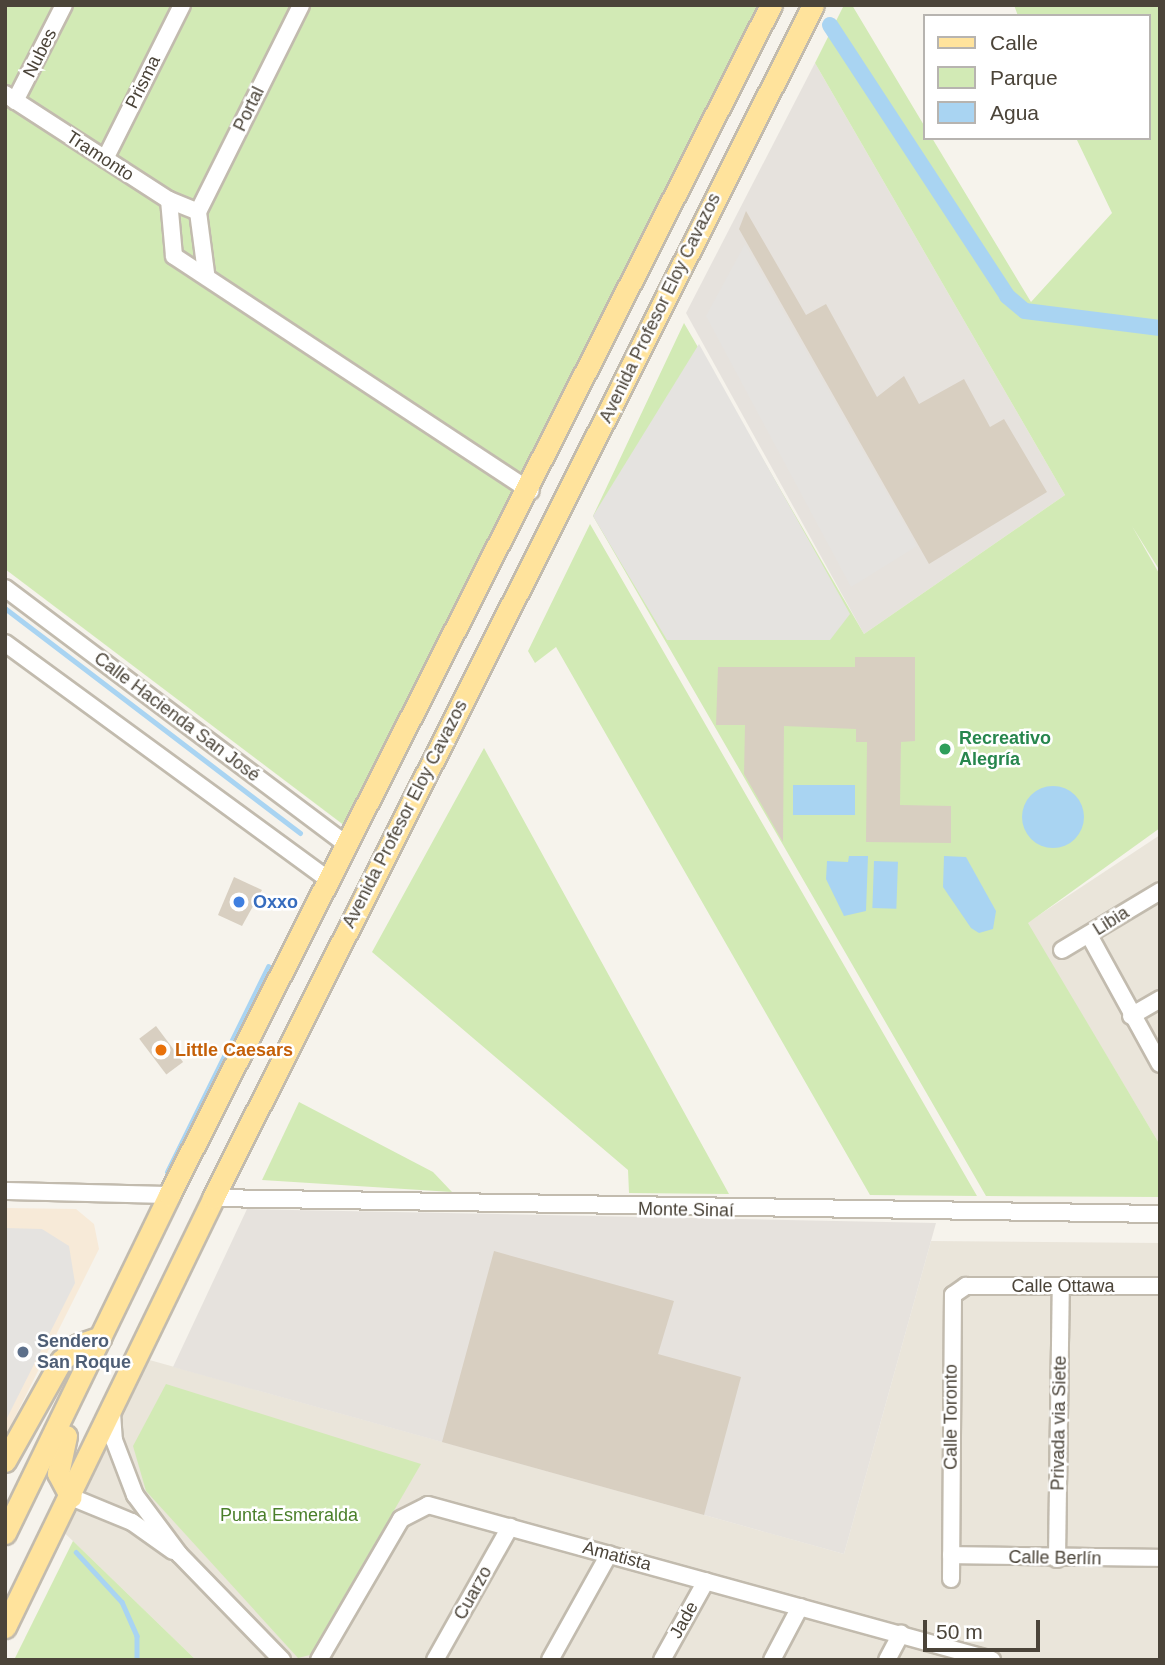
<!DOCTYPE html>
<meta charset="utf-8">
<style>
body{margin:0}
#map{position:relative;width:1165px;height:1665px;overflow:hidden;background:#f6f3ec;font-family:Arial,sans-serif}
div>[style]{position:absolute}
[style*='--x']{left:calc(var(--x)*1px);top:calc(var(--y)*1px);width:calc(var(--w)*1px);rotate:calc(var(--a)*1deg)}
.residential>*{inset:0;background:#eae5da}
.commercial>*{inset:0;background:#f7ead8}
.industrial>*{inset:0;background:#e6e2dd}
.green>*{inset:0;background:#d2eab5}
.parking>*{inset:0;background:#e5e3e0}
.water>*{inset:0;background:#a9d4f2;transform-origin:0 0}
.round{border-radius:50%}
.stream>*{height:4.5px;margin:-2.25px;padding:0 2.25px;transform-origin:2.25px;border-radius:2.25px;background:#a9d4f2}
.canal>*{height:16px;margin:-8px;padding:0 8px;transform-origin:8px;border-radius:8px;background:#a9d4f2}
.building>*{inset:0;background:#d8cfc1;transform-origin:0 0}
.roads{filter:drop-shadow(2px 0 #c2bbae) drop-shadow(-2px 0 #c2bbae) drop-shadow(0 2px #c2bbae) drop-shadow(0 -2px #c2bbae)}
.minor>*{height:16px;margin:-8px;padding:0 8px;transform-origin:8px;border-radius:8px;background:#fff}
.major>*{height:21px;margin:-10.5px;padding:0 10.5px;transform-origin:10.5px;border-radius:10.5px;background:#ffe39c}
.dots>*{width:19px;height:19px;translate:-50% -50%;box-sizing:border-box;border:4px solid #fff;border-radius:50%}
span{translate:-50% -50%;white-space:nowrap;text-align:center;line-height:1.15;-webkit-text-stroke:5px #fff;paint-order:stroke}
.street-label{font-size:18px;color:#4b4439}
.leisure-label{font-size:18px;color:#27864d;font-weight:700}
.left{translate:0 -50%;text-align:left}
.shop-label{font-size:18px;color:#366cbe;font-weight:700}
.food-label{font-size:18px;color:#c56008;font-weight:700}
.service-label{font-size:18px;color:#4e5e75;font-weight:700}
.park-label{font-size:18px;color:#4a7f2a}
.frame{position:absolute;inset:0;border:7px solid #4b4439;pointer-events:none}
.legend{position:absolute;left:923px;top:14px;width:228px;height:126px;box-sizing:border-box;background:#fff;border:2px solid #b7b4b0;margin:0;padding:9px 12px;list-style:none;font-size:21px;color:#4b4439}
.legend li{display:flex;align-items:center;gap:14px;height:35px}
.legend b{width:35px;border:2px solid #b7b4b0}
.scale{position:absolute;left:923px;top:1620px;width:117px;height:32px;box-sizing:border-box;border:4px solid #4b4439;border-top:0;padding-left:9px;font-size:21px;line-height:24px;white-space:nowrap;color:#4b4439;-webkit-text-stroke:5px #fff;paint-order:stroke}
</style>
<div id="map">
<div class="residential">
<div style="clip-path:polygon(1160px 835px,1160px 1145px,1027px 923px)"></div>
<div style="clip-path:polygon(931px 1241px,1160px 1243px,1160px 1660px,196px 1660px,46px 1515px,128px 1354px,844px 1554px)"></div>
</div>
<div class="commercial">
<div style="clip-path:polygon(5px 1208px,76px 1209px,94px 1224px,99px 1249px,5px 1437px)"></div>
</div>
<div class="industrial">
<div style="clip-path:polygon(815px 63px,1065px 495px,864px 634px,686px 313px)"></div>
<div style="clip-path:polygon(247px 1209px,936px 1223px,844px 1554px,173px 1367px)"></div>
</div>
<div class="green">
<div style="clip-path:polygon(5px 5px,758px 5px,345px 826px,5px 569px)"></div>
<div style="clip-path:polygon(844px 5px,852px 5px,925px 127px,925px 138px,932px 138px,1031px 302px,1112px 213px,1076px 138px,1149px 138px,1149px 16px,1018px 16px,1014px 5px,1160px 5px,1160px 571px,1132px 526px,1160px 575px,1160px 828px,1028px 923px,1160px 1145px,1160px 1197px,986px 1196px,593px 516px,684px 323px,864px 634px,1065px 495px,815px 63px)"></div>
<div style="clip-path:polygon(590px 524px,977px 1196px,870px 1195px,556px 647px,535px 663px,528px 651px)"></div>
<div style="clip-path:polygon(484px 748px,729px 1194px,629px 1193px,628px 1170px,372px 952px)"></div>
<div style="clip-path:polygon(299px 1102px,433px 1172px,452px 1192px,262px 1180px)"></div>
<div style="clip-path:polygon(166px 1384px,421px 1464px,310px 1655px,298px 1658px,146px 1491px,133px 1446px)"></div>
<div style="clip-path:polygon(73px 1541px,196px 1660px,14px 1660px)"></div>
</div>
<div class="parking">
<div style="clip-path:polygon(745px 244px,917px 546px,851px 587px,706px 316px)"></div>
<div style="clip-path:polygon(699px 344px,850px 614px,830px 640px,667px 640px,593px 516px)"></div>
<div style="clip-path:polygon(5px 1228px,42px 1229px,69px 1246px,75px 1283px,5px 1422px)"></div>
</div>
<div class="water">
<div style="left:855px;top:785px;width:30px;height:62px;rotate:90deg"></div>
<div class="round" style="left:1022px;top:786px;width:62px;height:62px"></div>
<div style="clip-path:polygon(849px 856px,868px 856px,866px 911px,844px 916px,826px 879px,827px 861px,848px 862px)"></div>
<div style="clip-path:polygon(944px 856px,966px 857px,996px 911px,993px 929px,979px 933px,971px 928px,943px 887px)"></div>
<div style="left:874px;top:861px;width:24px;height:47px;rotate:2deg"></div>
</div>
<div class="stream">
<div style="--x:5;--y:608;--w:371;--a:37.3"></div>
<div style="--x:167;--y:1172;--w:229;--a:-63.8"></div>
<div style="--x:76;--y:1552;--w:68;--a:47.4"></div>
<div style="--x:122;--y:1602;--w:37;--a:66"></div>
<div style="--x:137;--y:1636;--w:24;--a:90"></div>
</div>
<div class="canal">
<div style="--x:830;--y:25;--w:324;--a:56.8"></div>
<div style="--x:1007;--y:296;--w:23;--a:40"></div>
<div style="--x:1025;--y:311;--w:136;--a:7.2"></div>
</div>
<div class="building">
<div style="clip-path:polygon(746px 211px,806px 315px,826px 304px,877px 397px,904px 376px,919px 404px,964px 379px,990px 427px,1004px 419px,1047px 492px,929px 564px,739px 229px)"></div>
<div style="clip-path:polygon(855px 657px,915px 657px,915px 741px,901px 742px,900px 805px,951px 806px,951px 843px,866px 842px,867px 742px,856px 742px,856px 729px,784px 726px,783px 842px,744px 774px,745px 725px,716px 725px,718px 667px,855px 667px)"></div>
<div style="clip-path:polygon(234px 877px,262px 890px,242px 926px,218px 915px)"></div>
<div style="left:156px;top:1026px;width:45px;height:21px;rotate:53deg"></div>
<div style="clip-path:polygon(494px 1251px,674px 1301px,658px 1354px,741px 1377px,704px 1515px,442px 1442px)"></div>
</div>
<div class="roads">
<div class="minor">
<div style="--x:5;--y:94;--w:195;--a:32.9"></div>
<div style="--x:169;--y:200;--w:31;--a:22"></div>
<div style="--x:15;--y:101;--w:108;--a:-63"></div>
<div style="--x:105;--y:159;--w:172;--a:-63.4"></div>
<div style="--x:169;--y:200;--w:56;--a:84.9"></div>
<div style="--x:174;--y:256;--w:427;--a:33.4"></div>
<div style="--x:198;--y:212;--w:231;--a:-63.5"></div>
<div style="--x:198;--y:212;--w:62;--a:82.5"></div>
<div style="--x:5;--y:588;--w:429;--a:36.9"></div>
<div style="--x:5;--y:643;--w:403;--a:36.2"></div>
<div style="--x:1089;--y:935;--w:147;--a:61.2"></div>
<div style="--x:1062;--y:950;--w:114;--a:-31"></div>
<div style="--x:1131;--y:1016;--w:34;--a:-30"></div>
<div style="--x:5;--y:1191;--w:164;--a:1.4"></div>
<div style="--x:213;--y:1198;--w:947;--a:0.97"></div>
<div style="--x:112;--y:1413;--w:27;--a:86"></div>
<div style="--x:114;--y:1440;--w:59;--a:69.1"></div>
<div style="--x:135;--y:1495;--w:74;--a:53.3"></div>
<div style="--x:179;--y:1554;--w:148;--a:45.8"></div>
<div style="--x:71;--y:1497;--w:66;--a:22.3"></div>
<div style="--x:132;--y:1522;--w:50;--a:35.3"></div>
<div style="--x:951;--y:1555;--w:209;--a:0.8"></div>
<div style="--x:1057;--y:1559;--w:273;--a:-89.2"></div>
<div style="--x:951;--y:1579;--w:284;--a:-89.6"></div>
<div style="--x:953;--y:1295;--w:16;--a:-35"></div>
<div style="--x:966;--y:1286;--w:194;--a:0"></div>
<div style="--x:319;--y:1660;--w:163;--a:-59.8"></div>
<div style="--x:401;--y:1519;--w:30;--a:-27"></div>
<div style="--x:428;--y:1505;--w:585;--a:15.37"></div>
<div style="--x:435;--y:1660;--w:153;--a:-60.6"></div>
<div style="--x:550;--y:1660;--w:121;--a:-60.9"></div>
<div style="--x:662;--y:1660;--w:90;--a:-60.9"></div>
<div style="--x:772;--y:1660;--w:60;--a:-62.2"></div>
<div style="--x:887;--y:1660;--w:30;--a:-62"></div>
</div>
<div class="major">
<div style="--x:66;--y:1436;--w:38;--a:102"></div>
<div style="--x:58;--y:1473;--w:27;--a:62"></div>
<div style="--x:5;--y:1461;--w:115;--a:-60.8"></div>
<div style="--x:61;--y:1361;--w:23;--a:-43"></div>
<div style="--x:78;--y:1345;--w:24;--a:-19"></div>
<div style="--x:5;--y:1533;--w:376;--a:-64.1"></div>
<div style="--x:169;--y:1195;--w:1334;--a:-63.17"></div>
<div style="--x:5;--y:1627;--w:477;--a:-64.1"></div>
<div style="--x:213;--y:1198;--w:1335;--a:-63.3"></div>
</div>
</div>
<div class="dots">
<div style="left:945px;top:749px;background:#2e9e5b"></div>
<div style="left:239px;top:902px;background:#3f7fe0"></div>
<div style="left:161px;top:1050px;background:#e8710a"></div>
<div style="left:23px;top:1352px;background:#5c6f8a"></div>
</div>
<div class="street-label">
<span style="left:40px;top:53px;rotate:-63deg">Nubes</span>
<span style="left:143px;top:82px;rotate:-64deg">Prisma</span>
<span style="left:249px;top:109px;rotate:-64deg">Portal</span>
<span style="left:100px;top:156px;rotate:33deg">Tramonto</span>
<span style="left:660px;top:308px;rotate:-64deg">Avenida Profesor Eloy Cavazos</span>
<span style="left:177px;top:717px;rotate:37deg">Calle Hacienda San José</span>
<span style="left:405px;top:814px;rotate:-63deg">Avenida Profesor Eloy Cavazos</span>
<span style="left:1111px;top:921px;rotate:-32deg">Libia</span>
<span style="left:686px;top:1210px;rotate:1deg">Monte Sinaí</span>
<span style="left:1063px;top:1286px">Calle Ottawa</span>
<span style="left:951px;top:1417px;rotate:-90deg">Calle Toronto</span>
<span style="left:1059px;top:1423px;rotate:-89deg">Privada via Siete</span>
<span style="left:617px;top:1556px;rotate:15deg">Amatista</span>
<span style="left:1055px;top:1558px;rotate:1deg">Calle Berlín</span>
<span style="left:473px;top:1593px;rotate:-61deg">Cuarzo</span>
<span style="left:684px;top:1620px;rotate:-61deg">Jade</span>
</div>
<div class="leisure-label">
<span class="left" style="left:959px;top:749px">Recreativo<br>Alegría</span>
</div>
<div class="shop-label">
<span class="left" style="left:253px;top:902px">Oxxo</span>
</div>
<div class="food-label">
<span class="left" style="left:175px;top:1050px">Little Caesars</span>
</div>
<div class="service-label">
<span class="left" style="left:37px;top:1352px">Sendero<br>San Roque</span>
</div>
<div class="park-label">
<span style="left:289px;top:1515px">Punta Esmeralda</span>
</div>
<div class="frame"></div>
<ul class="legend">
<li><b style="height:9px;background:#ffe39c"></b>Calle</li>
<li><b style="height:19px;background:#d2eab5"></b>Parque</li>
<li><b style="height:19px;background:#a9d4f2"></b>Agua</li>
</ul>
<div class="scale">50 m</div>
</div>
